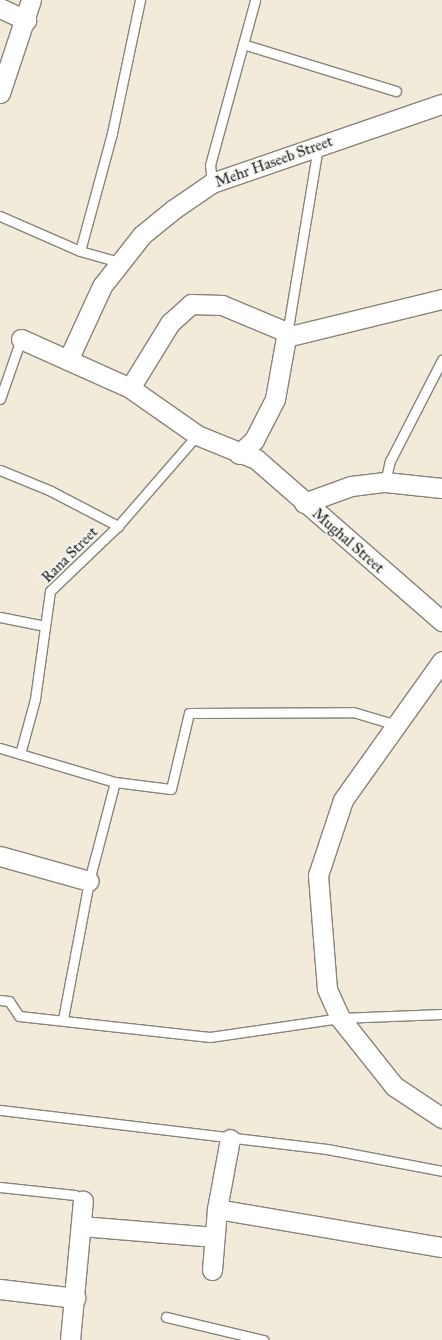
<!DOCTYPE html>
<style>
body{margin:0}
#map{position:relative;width:442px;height:1340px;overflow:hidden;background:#f3ebda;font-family:"IM FELL Great Primer",serif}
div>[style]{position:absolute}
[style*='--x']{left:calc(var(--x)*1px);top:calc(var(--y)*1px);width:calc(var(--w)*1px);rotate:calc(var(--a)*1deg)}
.roads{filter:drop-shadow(1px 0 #88847b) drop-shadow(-1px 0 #88847b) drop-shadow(0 1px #88847b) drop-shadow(0 -1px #88847b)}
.service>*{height:9px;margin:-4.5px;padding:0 4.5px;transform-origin:4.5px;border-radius:4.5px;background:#fff}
.minor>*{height:19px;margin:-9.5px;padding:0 9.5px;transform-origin:9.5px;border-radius:9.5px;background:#fff}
span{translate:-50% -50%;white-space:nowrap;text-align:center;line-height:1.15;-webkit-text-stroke:4px #f6f6f2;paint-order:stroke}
.street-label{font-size:15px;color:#1c1c1c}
</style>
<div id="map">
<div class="roads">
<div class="service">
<div style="--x:243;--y:44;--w:160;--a:17.1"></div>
<div style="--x:212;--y:183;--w:18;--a:-96"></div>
<div style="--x:210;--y:165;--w:171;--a:-74.7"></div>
<div style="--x:0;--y:216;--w:87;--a:23.6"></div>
<div style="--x:80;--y:251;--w:41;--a:15.8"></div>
<div style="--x:80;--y:251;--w:122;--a:-74.8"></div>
<div style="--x:112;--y:133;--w:136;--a:-78.1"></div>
<div style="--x:287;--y:334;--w:190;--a:-80.6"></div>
<div style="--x:0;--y:399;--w:64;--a:-70.7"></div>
<div style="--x:0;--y:470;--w:55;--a:22.4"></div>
<div style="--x:51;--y:491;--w:76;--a:27.6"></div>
<div style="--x:385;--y:482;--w:22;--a:-77"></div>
<div style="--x:390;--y:461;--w:114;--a:-62.8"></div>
<div style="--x:0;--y:617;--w:46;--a:11.3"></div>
<div style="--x:0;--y:748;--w:120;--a:16.5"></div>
<div style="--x:115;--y:782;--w:56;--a:7.1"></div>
<div style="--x:171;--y:789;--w:78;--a:-76.7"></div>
<div style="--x:189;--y:713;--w:164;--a:-0.3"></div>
<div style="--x:353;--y:712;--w:46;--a:16.5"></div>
<div style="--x:20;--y:754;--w:57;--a:-74.7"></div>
<div style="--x:35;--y:699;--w:109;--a:-82.1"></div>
<div style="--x:50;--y:591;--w:94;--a:-43.7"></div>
<div style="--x:118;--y:526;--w:121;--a:-49"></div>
<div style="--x:0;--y:1000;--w:9;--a:6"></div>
<div style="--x:9;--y:1001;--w:18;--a:56"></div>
<div style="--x:19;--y:1016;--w:192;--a:6.3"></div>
<div style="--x:210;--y:1037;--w:131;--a:-8.3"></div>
<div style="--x:340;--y:1018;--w:102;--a:-2.2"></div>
<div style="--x:63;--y:1019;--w:140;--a:-79.3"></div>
<div style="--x:89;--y:881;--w:102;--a:-75.3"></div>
<div style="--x:0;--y:1110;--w:329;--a:6.8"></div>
<div style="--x:327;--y:1149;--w:117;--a:10.8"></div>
<div style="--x:0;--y:1187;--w:75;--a:6.1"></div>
<div style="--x:75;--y:1195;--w:10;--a:37"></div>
<div style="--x:166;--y:1317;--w:100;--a:13.3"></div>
</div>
<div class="minor">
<div style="--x:0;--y:8;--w:29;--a:25"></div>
<div style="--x:0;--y:93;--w:98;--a:-71.6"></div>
<div style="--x:21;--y:339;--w:120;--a:24.2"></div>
<div style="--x:130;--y:388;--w:82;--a:35"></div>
<div style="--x:197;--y:435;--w:64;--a:22.1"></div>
<div style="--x:256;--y:459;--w:247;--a:41.1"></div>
<div style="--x:68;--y:360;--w:81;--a:-65.3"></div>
<div style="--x:102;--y:286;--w:65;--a:-51.9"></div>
<div style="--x:142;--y:235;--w:41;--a:-39.1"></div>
<div style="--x:174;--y:209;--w:46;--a:-34.4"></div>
<div style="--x:212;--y:183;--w:243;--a:-19"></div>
<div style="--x:130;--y:388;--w:76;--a:-58.4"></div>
<div style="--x:170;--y:323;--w:28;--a:-42"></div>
<div style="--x:191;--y:304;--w:31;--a:2"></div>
<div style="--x:222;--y:305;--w:70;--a:22.6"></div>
<div style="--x:239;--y:454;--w:21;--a:-43"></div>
<div style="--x:254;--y:440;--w:46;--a:-62.9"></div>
<div style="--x:275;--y:399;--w:63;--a:-79.9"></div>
<div style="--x:286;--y:337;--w:161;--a:-13.7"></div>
<div style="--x:304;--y:503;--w:50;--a:-19.9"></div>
<div style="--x:351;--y:486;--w:34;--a:-7"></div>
<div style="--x:385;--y:482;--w:57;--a:6"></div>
<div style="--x:442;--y:661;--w:171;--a:125.5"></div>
<div style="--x:343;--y:800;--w:79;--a:108.4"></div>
<div style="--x:318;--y:875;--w:114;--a:85.5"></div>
<div style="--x:327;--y:989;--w:32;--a:66"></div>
<div style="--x:340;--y:1018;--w:87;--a:51.5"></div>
<div style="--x:394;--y:1086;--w:58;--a:33.7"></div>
<div style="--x:0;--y:856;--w:92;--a:15.7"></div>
<div style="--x:217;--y:1209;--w:228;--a:9.6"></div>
<div style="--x:81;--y:1226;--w:134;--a:4.7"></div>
<div style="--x:212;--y:1270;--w:61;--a:-85.3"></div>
<div style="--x:217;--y:1209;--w:71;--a:-79.5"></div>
<div style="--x:0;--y:1289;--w:76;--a:6.8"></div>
<div style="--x:70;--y:1340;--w:140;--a:-84.7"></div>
</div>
</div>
<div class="street-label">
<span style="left:274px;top:162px;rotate:-20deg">Mehr Haseeb Street</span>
<span style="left:348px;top:541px;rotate:41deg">Mughal Street</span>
<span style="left:70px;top:555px;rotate:-45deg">Rana Street</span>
</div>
</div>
